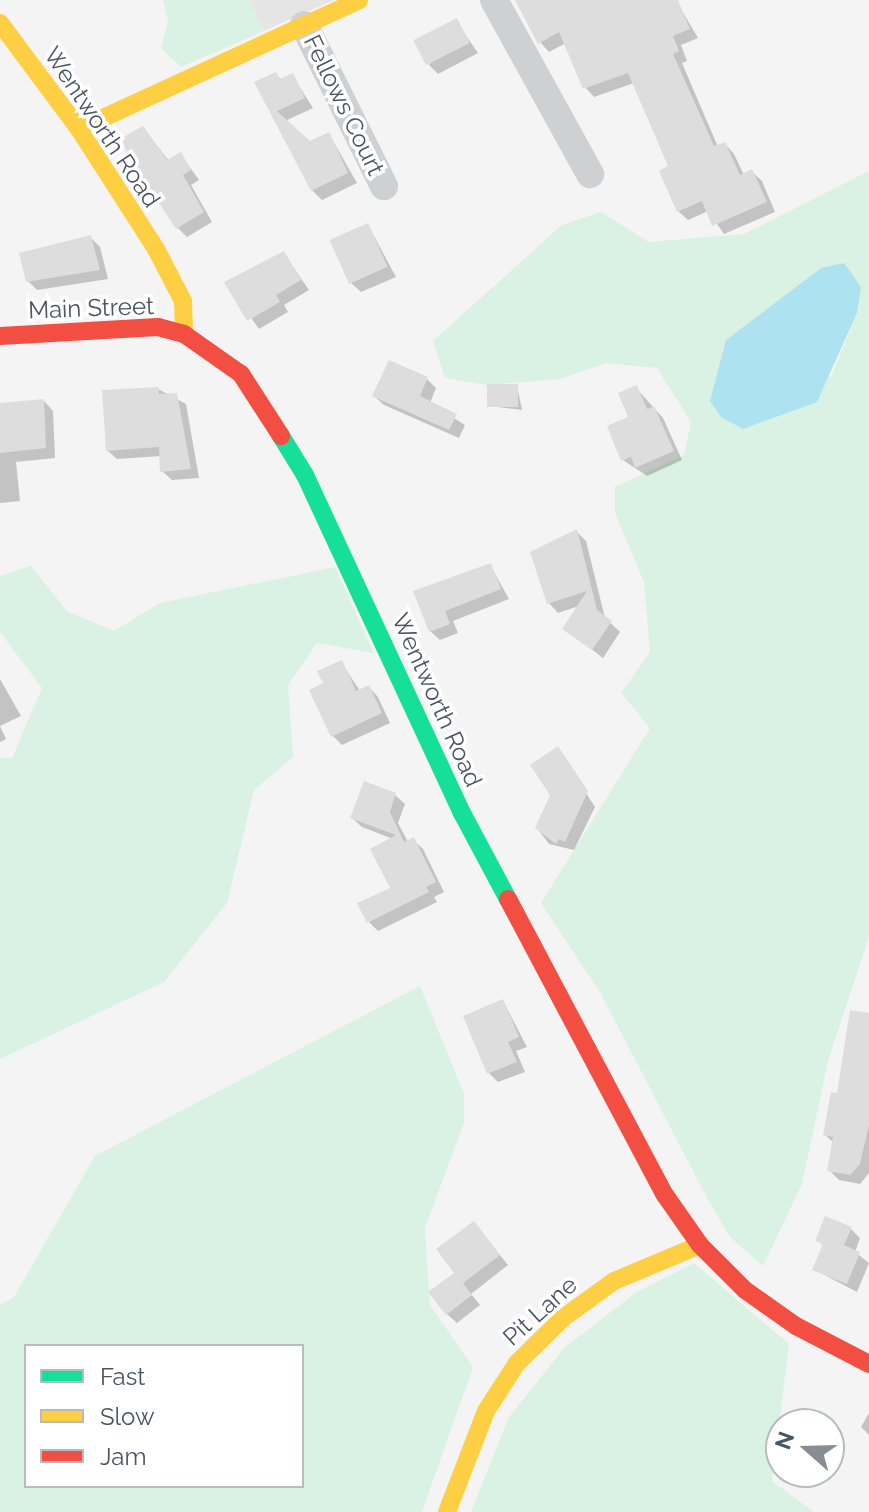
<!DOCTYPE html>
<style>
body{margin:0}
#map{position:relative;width:869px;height:1512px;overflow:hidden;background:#f4f4f4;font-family:Raleway,sans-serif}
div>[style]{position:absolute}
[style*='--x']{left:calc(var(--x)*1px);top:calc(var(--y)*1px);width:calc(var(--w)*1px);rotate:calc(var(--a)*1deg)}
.education>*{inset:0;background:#e6e5e6}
.green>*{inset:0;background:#d9f2e3}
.water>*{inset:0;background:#aee2f0}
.shadow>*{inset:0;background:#0003}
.building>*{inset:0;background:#ddddde;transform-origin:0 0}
.street>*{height:28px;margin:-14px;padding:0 14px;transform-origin:14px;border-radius:14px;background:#ced0d2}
.fast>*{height:18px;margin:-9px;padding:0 9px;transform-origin:9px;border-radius:9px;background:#16e098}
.slow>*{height:18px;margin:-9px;padding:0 9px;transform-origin:9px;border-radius:9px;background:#ffcf43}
.jam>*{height:18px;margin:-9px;padding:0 9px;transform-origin:9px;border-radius:9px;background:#f24e42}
span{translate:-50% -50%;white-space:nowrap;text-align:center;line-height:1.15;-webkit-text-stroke:7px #fff;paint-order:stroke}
.street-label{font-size:24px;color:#4a5661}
.legend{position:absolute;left:24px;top:1344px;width:280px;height:144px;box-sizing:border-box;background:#fff;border:2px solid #b7bbc0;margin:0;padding:10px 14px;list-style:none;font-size:24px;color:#4a5661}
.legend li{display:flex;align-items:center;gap:16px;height:40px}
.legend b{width:40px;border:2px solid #b7bbc0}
.north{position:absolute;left:765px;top:1408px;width:80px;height:80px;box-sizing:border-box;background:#fff;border:2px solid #b7bbc0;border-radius:50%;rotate:290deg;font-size:22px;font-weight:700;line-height:32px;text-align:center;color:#4a5661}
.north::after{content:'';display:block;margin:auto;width:28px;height:36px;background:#868d94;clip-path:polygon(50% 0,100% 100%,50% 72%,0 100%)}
</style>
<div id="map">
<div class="education">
<div style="clip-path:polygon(249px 0,334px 0,264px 31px)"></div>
</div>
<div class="green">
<div style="clip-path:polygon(163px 0,249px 0,264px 31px,181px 67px,161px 48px,168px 21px)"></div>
<div style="clip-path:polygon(evenodd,869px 171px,869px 937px,828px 1061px,802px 1184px,763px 1266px,730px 1237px,707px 1198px,601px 994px,541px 903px,650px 728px,621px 693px,650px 652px,644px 582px,615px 513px,615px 487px,684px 455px,691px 422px,657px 368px,606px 363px,560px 379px,487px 385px,445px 378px,433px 341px,562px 225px,601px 212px,649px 242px,744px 234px,869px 171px,821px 268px,857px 313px,831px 377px,726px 340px,821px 268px)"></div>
<div style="clip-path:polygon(31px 566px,67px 611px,114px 631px,160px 603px,335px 567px,374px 653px,317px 643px,288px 685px,293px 757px,254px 790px,227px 903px,164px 982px,0 1059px,0 758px,12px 758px,42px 688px,0 632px,0 576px)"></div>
<div style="clip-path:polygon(evenodd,420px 986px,464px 1094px,464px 1123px,425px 1228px,430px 1305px,473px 1367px,422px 1512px,0 1512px,0 1305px,14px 1297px,95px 1156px,420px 986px,26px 1346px,302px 1346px,302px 1486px,26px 1486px,26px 1346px)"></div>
<div style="clip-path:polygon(694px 1263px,789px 1344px,772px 1481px,814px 1512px,471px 1512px,509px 1417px,565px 1347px,637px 1292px)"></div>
</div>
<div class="water">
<div style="clip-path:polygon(844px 263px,861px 287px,857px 313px,817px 402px,743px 429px,721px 417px,710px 401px,726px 340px,821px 268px)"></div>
</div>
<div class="shadow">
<div style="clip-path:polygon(520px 0,678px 4px,698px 38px,681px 45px,687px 61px,682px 63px,718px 147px,725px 144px,734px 154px,744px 175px,752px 172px,762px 181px,775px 212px,724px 234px,708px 211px,688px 220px,678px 211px,671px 167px,634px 83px,594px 97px,585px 87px,566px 43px,549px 52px,540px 42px)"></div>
<div style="clip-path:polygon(456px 21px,478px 53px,438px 74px,429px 65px)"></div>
<div style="clip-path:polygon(275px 74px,282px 80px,292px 75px,313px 108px,285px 121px,309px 144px,329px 134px,357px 183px,322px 200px,312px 190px,257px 83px)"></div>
<div style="clip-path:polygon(143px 128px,169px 161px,180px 154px,199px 180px,191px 185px,212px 222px,187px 237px,177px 227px)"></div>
<div style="clip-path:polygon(368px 225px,396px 277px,361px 292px,351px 283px)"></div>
<div style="clip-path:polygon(90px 237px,100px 247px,108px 279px,37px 290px,28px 281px)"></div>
<div style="clip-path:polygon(284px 254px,309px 290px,284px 305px,288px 312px,259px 329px,227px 283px)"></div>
<div style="clip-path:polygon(427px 379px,436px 388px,430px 403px,465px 425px,459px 438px,384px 405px,374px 396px)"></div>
<div style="clip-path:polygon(517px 386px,522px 410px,490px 406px)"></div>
<div style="clip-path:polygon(636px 388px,663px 418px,682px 460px,647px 476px,623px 460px)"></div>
<div style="clip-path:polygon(158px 389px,186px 404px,199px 478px,172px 480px,162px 471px,161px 456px,117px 459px,107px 450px)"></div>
<div style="clip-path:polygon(44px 401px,53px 411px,55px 458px,16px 462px,20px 501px,0 503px,0 405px)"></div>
<div style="clip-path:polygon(577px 532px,586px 541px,605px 618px,620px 632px,603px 658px,564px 628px,579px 606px,558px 613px,549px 603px)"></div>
<div style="clip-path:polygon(490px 565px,509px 599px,453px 621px,458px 633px,440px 640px,430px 631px,415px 592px)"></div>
<div style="clip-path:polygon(341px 662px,360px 691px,369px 687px,378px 697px,390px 723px,342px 745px,332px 735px,326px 684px)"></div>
<div style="clip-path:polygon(0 679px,21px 716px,0 726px)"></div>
<div style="clip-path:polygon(0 726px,6px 739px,0 742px)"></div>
<div style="clip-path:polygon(557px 748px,595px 807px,574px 850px,549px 844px,537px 828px,552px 795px)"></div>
<div style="clip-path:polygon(395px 795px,405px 804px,398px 823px,408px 842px,413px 840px,423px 849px,444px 892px,434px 897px,437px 902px,378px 931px,369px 922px,392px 888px,393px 839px,362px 827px,352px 818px)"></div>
<div style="clip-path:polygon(503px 1001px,527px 1047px,516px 1051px,525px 1072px,498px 1082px,489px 1073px)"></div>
<div style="clip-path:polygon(869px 1015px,869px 1173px,860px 1184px,839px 1180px,829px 1170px,834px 1143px,825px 1135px)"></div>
<div style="clip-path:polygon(474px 1223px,508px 1265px,471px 1294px,480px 1305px,457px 1323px,447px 1314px)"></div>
<div style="clip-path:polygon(851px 1229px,860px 1238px,855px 1252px,869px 1263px,857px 1292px,815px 1270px,824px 1246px,818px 1240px)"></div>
<div style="clip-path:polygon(869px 1413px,869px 1435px,861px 1427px)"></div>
</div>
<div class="building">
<div style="clip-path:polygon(515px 0,678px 0,690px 29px,673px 36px,679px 51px,673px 54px,714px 146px,725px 142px,740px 175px,752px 169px,767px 202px,712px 226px,702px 201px,677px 212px,659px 171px,668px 166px,628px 73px,583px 89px,559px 32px,538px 44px)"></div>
<div style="left:457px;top:18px;width:28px;height:49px;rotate:63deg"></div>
<div style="clip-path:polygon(276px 72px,280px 79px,293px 73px,305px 98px,277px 111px,310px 141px,329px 132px,348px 173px,311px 191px,254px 82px)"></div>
<div style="clip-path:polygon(143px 126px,167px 160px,181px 152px,191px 170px,183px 175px,204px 212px,176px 229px,127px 154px,122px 138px)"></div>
<div style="left:368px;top:223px;width:48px;height:42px;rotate:66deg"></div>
<div style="clip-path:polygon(91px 235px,100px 270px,26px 282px,19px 253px)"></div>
<div style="clip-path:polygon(284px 251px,301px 280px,276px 295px,280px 302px,247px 321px,224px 282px)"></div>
<div style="clip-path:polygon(389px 360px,428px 377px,420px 396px,457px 414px,449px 430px,372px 396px)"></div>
<div style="left:518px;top:384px;width:23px;height:31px;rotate:90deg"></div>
<div style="clip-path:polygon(637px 385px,647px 409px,654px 406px,674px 451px,635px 468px,631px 457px,621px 461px,607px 426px,628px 417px,618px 393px)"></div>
<div style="clip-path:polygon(159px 387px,159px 394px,177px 393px,191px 469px,160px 472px,159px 447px,106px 451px,102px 390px)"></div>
<div style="clip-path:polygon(44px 399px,46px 448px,0 453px,0 403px)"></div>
<div style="clip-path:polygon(577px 529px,597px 610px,612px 621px,592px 650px,562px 629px,587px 591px,547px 604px,530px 552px)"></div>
<div style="clip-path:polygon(491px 563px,501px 589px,445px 611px,450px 624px,429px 632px,413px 591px)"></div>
<div style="clip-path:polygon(342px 660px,356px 691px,369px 685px,382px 713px,331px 737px,309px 690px,323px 683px,317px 671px)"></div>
<div style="clip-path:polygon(558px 746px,588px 791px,565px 842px,559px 839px,556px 844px,535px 828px,550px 795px,530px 765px)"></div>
<div style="clip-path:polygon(364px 781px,396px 793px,390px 812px,404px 842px,414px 837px,436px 882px,426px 887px,429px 892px,367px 923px,357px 903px,390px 888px,370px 849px,396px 835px,350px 818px)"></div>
<div style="clip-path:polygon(503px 999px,519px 1037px,508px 1042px,517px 1062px,487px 1074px,463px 1016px)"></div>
<div style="clip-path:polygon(850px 1010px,869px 1013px,869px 1125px,860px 1164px,850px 1175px,827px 1171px,833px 1137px,823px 1135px,831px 1092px,837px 1093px)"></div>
<div style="clip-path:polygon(825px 1216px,852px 1227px,844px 1245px,860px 1252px,847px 1284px,812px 1270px,823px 1244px,815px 1241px)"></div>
<div style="clip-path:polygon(474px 1221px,500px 1255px,463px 1283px,472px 1295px,446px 1315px,428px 1292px,454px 1273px,436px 1249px)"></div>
</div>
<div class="street">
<div style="--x:494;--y:0;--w:199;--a:61.1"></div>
<div style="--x:304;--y:25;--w:180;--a:63.6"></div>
</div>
<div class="fast">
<div style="--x:281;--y:436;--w:46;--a:58.4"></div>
<div style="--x:305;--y:475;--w:373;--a:65.1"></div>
<div style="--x:462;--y:813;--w:98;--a:61.9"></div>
</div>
<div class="slow">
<div style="--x:0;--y:23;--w:132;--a:53.3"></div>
<div style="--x:79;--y:129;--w:143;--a:57.3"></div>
<div style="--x:156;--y:249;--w:59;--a:62.6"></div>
<div style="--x:183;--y:301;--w:33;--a:88"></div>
<div style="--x:79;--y:129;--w:308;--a:-24.7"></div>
<div style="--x:447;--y:1512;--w:108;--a:-68.9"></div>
<div style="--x:486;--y:1411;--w:57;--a:-57.1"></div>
<div style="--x:517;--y:1363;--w:64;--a:-44.4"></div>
<div style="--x:563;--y:1318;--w:63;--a:-36"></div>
<div style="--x:614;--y:1281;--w:93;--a:-22.7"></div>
</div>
<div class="jam">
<div style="--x:0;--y:336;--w:158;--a:-3.3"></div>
<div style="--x:158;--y:327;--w:27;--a:15"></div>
<div style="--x:184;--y:334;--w:70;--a:35.1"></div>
<div style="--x:241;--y:374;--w:74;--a:57.2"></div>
<div style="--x:508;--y:899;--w:335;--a:62.1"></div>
<div style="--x:665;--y:1195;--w:61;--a:55"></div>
<div style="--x:700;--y:1245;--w:64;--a:45"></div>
<div style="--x:745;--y:1290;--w:62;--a:35.2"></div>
<div style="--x:796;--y:1326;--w:82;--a:27.5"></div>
</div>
<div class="street-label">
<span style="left:344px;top:105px;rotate:64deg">Fellows Court</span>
<span style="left:102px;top:127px;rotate:56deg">Wentworth Road</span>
<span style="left:91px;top:308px;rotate:-2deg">Main Street</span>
<span style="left:437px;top:700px;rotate:66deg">Wentworth Road</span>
<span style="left:540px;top:1311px;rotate:-42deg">Pit Lane</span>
</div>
<ul class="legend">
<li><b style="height:10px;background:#16e098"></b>Fast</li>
<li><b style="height:10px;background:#ffcf43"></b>Slow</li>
<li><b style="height:10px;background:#f24e42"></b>Jam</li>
</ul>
<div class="north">N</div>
</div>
